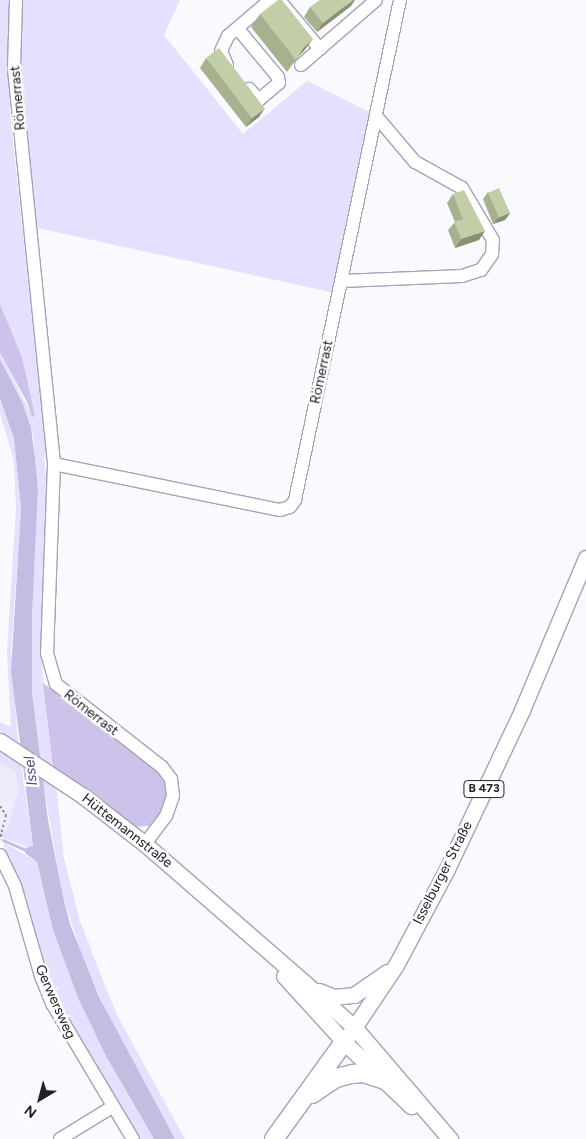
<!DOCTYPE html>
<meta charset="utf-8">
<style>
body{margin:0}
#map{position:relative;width:586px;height:1139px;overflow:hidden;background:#faf9fe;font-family:Figtree,sans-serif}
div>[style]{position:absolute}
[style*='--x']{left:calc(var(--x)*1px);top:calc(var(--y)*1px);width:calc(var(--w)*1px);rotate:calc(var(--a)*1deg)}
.built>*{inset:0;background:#efedf9}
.green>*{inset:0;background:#e6dffd}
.forest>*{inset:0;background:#cdc3ea}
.water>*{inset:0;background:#c5bce2}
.stream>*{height:3px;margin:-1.5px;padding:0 1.5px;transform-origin:1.5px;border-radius:1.5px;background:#c5bce2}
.path>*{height:2px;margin-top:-1px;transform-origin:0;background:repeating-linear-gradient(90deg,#8e8d94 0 2.5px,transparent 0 5px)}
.roads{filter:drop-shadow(1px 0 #a7a1b9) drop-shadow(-1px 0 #a7a1b9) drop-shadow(0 1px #a7a1b9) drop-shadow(0 -1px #a7a1b9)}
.minor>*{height:12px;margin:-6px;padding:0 6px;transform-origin:6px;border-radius:6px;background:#fff}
.major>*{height:15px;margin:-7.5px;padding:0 7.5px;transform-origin:7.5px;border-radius:7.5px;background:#fff}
.highway>*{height:18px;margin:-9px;padding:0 9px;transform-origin:9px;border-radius:9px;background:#fff}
.wall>*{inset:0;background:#a7b190}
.shaded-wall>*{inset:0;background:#889075}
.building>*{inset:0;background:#c2cea7;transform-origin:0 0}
span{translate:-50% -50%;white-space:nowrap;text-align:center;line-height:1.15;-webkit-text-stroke:5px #fff;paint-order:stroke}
.shield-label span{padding:1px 4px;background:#fff;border:1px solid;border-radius:4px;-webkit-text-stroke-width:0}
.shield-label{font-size:12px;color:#222029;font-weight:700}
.street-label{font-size:14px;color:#222029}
.water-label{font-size:15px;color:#554679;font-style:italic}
.north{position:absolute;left:15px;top:1074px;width:50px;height:50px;-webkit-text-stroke:4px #fff;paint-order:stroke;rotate:217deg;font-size:14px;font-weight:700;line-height:20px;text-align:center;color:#222029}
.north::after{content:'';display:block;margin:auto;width:18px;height:22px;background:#222029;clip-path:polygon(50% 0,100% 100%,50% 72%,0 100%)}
</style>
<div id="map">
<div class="built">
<div style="clip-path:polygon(0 763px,15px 772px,18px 792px,6px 832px,0 829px)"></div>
</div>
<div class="green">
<div style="clip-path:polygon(0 0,9px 0,10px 113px,47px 457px,44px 457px,48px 508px,42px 667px,53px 767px,39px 756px,32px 693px,32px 617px,38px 489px,33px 434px,23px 404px,0 359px,0 353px,32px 416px,22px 357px,0 304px)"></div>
<div style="clip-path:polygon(23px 0,180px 0,164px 35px,243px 134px,307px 81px,371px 113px,335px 293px,33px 227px,19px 74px)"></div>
<div style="clip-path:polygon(0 398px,14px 440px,21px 508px,11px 652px,18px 743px,0 733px,0 722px,11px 727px,7px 652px,16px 509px,14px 461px,0 413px)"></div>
<div style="clip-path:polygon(0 748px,21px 764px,33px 846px,30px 848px,0 837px,0 829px,6px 832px,18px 792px,15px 772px,0 763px)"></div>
<div style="clip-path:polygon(42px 777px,56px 784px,64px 858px,80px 921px,105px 986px,118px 1017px,185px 1139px,175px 1139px,123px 1047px,85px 965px,63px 896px)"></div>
<div style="clip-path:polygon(3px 842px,37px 862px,53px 930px,78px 998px,106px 1056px,154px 1139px,136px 1139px,53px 999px)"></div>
</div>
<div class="forest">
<div style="clip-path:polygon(0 304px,22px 357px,35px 416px,32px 417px,27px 402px,0 353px)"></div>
<div style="clip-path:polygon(43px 683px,162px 774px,166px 785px,166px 797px,162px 810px,149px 826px,134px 827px,53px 767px)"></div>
</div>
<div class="water">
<div style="clip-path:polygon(0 359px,23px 404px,31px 428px,35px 458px,38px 489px,32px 617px,32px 693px,48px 820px,63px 896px,70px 924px,99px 997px,175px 1139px,154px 1139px,106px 1056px,78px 998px,53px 930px,37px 862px,25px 853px,26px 848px,33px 846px,11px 671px,21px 508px,14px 439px,0 398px)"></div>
</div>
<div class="stream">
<div style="--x:3;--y:840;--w:27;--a:24"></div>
</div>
<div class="path">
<div style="--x:0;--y:806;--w:11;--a:56"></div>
<div style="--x:6;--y:815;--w:25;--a:104"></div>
</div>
<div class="roads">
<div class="minor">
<div style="--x:16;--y:0;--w:69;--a:91.7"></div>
<div style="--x:14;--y:69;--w:397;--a:84.2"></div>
<div style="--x:54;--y:464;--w:189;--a:92.1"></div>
<div style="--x:47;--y:653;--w:32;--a:74"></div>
<div style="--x:56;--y:684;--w:135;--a:38.1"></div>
<div style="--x:162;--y:767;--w:15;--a:53"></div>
<div style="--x:171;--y:779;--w:17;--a:83"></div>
<div style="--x:173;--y:796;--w:21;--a:109"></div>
<div style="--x:166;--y:816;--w:35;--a:127"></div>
<div style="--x:279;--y:0;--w:64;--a:50.1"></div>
<div style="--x:238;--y:29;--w:62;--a:50.2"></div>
<div style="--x:278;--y:77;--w:6;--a:81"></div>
<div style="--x:279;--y:83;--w:26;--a:140"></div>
<div style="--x:259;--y:100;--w:15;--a:-132"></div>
<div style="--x:227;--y:65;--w:15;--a:-113"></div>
<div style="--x:221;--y:51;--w:17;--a:-65"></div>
<div style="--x:228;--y:36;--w:55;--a:-40.6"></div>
<div style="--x:301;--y:65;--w:99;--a:-40.9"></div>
<div style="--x:342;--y:281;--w:120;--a:-2.4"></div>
<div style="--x:462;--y:276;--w:20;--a:-18"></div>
<div style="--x:481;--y:270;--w:19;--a:-55"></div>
<div style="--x:492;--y:254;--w:14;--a:-86"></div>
<div style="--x:493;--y:240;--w:61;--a:-120.8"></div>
<div style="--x:462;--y:188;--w:54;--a:-151"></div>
<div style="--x:415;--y:162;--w:60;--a:-130.3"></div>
<div style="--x:54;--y:464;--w:231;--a:11.5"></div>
<div style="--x:280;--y:510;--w:10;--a:-17"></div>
<div style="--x:290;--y:507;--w:9;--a:-54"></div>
<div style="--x:295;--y:500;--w:511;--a:-78.14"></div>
<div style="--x:0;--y:855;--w:34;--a:64"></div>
<div style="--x:15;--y:886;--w:94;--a:73.9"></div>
<div style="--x:41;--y:976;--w:31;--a:68"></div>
<div style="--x:53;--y:1005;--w:156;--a:59.2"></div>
<div style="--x:60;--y:1139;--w:61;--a:-31.6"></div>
</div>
<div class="major">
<div style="--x:0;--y:741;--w:100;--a:33.5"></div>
<div style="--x:83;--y:796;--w:78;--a:37.7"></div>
<div style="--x:145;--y:844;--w:213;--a:41"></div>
<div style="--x:306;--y:984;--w:64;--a:41.9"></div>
<div style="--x:354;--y:1027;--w:148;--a:49.4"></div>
<div style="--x:284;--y:976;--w:89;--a:47.7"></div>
<div style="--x:344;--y:1042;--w:93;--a:43.7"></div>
<div style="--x:319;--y:991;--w:16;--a:22"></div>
<div style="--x:334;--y:997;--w:20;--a:-6"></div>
<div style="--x:354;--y:995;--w:40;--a:-34.9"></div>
<div style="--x:349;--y:1035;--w:84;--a:-56.1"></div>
<div style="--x:396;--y:965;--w:109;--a:-62"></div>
<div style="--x:447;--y:869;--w:176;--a:-64.7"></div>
<div style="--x:522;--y:710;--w:165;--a:-67.2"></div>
</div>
<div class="highway">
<div style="--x:312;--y:1094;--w:29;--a:-34"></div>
<div style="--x:336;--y:1078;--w:16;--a:-14"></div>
<div style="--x:352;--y:1074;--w:11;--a:-5"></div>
<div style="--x:363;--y:1073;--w:22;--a:18"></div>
<div style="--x:274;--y:1139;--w:120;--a:-54.2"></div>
</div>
</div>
<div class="wall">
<div style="clip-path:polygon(351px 6px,317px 32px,304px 17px,310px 7px)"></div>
<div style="clip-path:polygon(260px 14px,304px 51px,297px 58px,287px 72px,251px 27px)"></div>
<div style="clip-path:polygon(206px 58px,259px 117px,246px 127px,200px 68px)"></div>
<div style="clip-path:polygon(488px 192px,510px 213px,505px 220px,493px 224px,483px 199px)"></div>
<div style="clip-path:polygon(453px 194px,479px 240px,455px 248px,448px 230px,455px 222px,447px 203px)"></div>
</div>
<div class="shaded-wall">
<div style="clip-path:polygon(353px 0,355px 0,351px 6px,317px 32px,323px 23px)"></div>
<div style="clip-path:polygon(313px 39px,304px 51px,295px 59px,304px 47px)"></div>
<div style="clip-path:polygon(265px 108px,259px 117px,246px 127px,253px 117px)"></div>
<div style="clip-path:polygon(510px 213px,505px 220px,493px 224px,498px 218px)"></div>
<div style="clip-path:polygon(485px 231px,479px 240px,455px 248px,461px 239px)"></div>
</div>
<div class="building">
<div style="clip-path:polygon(278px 0,282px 0,313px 39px,304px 47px,296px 60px,260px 14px)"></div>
<div style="clip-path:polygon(320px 0,353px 0,323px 23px,310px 7px)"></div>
<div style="left:219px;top:48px;width:76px;height:16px;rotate:53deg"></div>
<div style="left:499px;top:188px;width:27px;height:12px;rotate:66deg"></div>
<div style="clip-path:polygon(464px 190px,485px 231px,461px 239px,454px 222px,463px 219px,453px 194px)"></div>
</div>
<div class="shield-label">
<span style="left:484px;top:789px">B 473</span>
</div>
<div class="street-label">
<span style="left:18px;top:98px;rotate:-95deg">Römerrast</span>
<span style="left:322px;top:372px;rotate:-78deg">Römerrast</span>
<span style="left:91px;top:713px;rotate:38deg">Römerrast</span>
<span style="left:127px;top:831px;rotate:38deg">Hüttemannstraße</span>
<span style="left:443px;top:873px;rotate:-63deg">Isselburger Straße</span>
<span style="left:55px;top:1002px;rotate:66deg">Gerwersweg</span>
</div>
<div class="water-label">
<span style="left:31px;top:771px;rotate:-96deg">Issel</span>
</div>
<div class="north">N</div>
</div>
